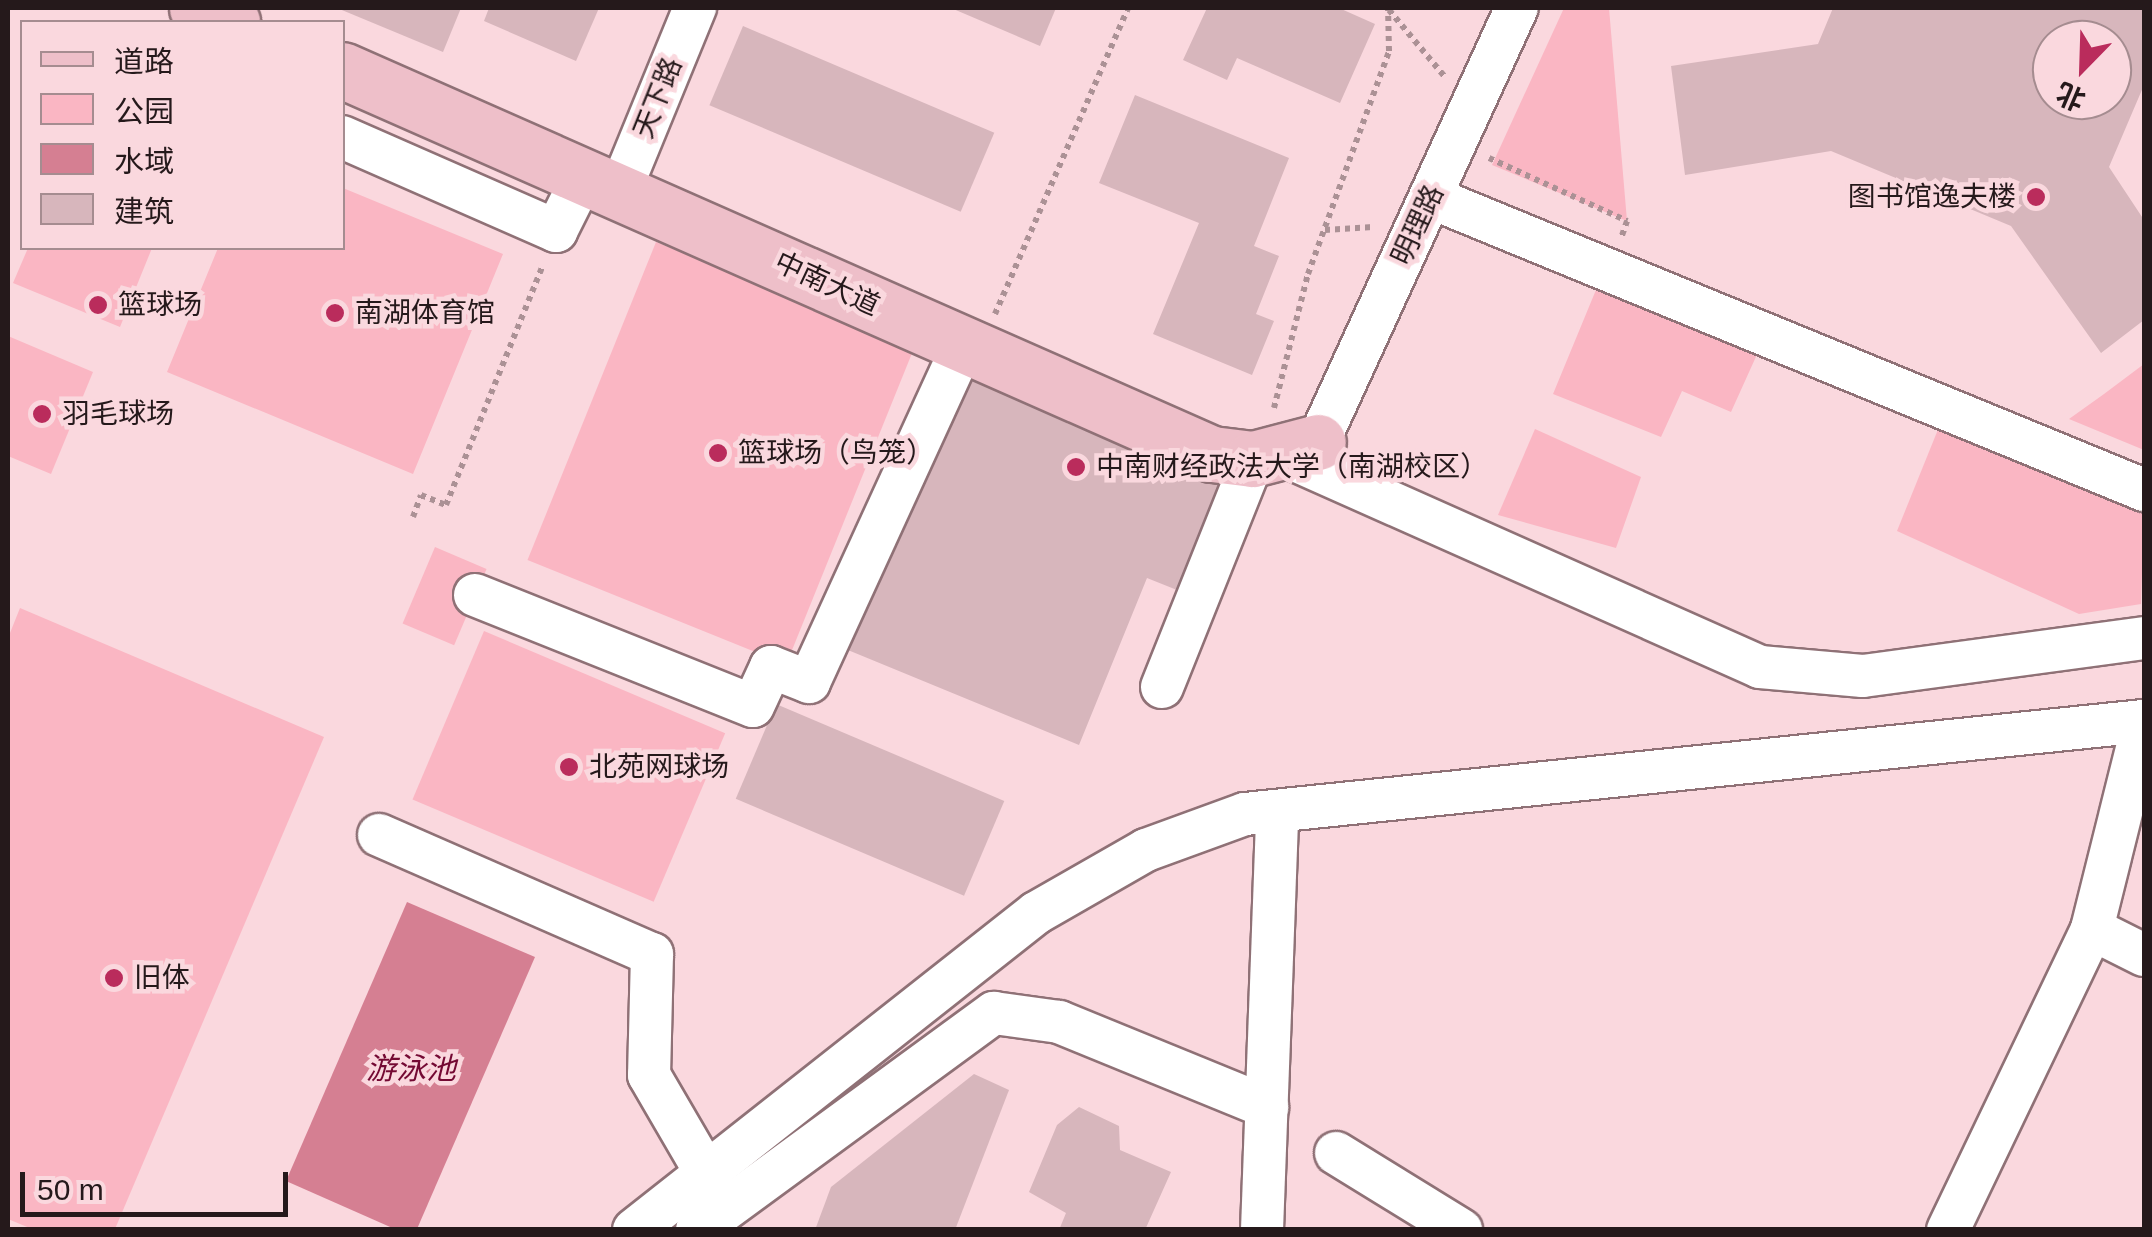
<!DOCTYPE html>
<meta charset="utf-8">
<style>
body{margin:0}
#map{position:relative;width:2152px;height:1237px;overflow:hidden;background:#fad8de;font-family:Arial,"Noto Sans SC",sans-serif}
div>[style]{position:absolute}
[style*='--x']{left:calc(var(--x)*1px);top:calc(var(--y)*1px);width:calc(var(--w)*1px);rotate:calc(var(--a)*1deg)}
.green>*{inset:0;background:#fab6c3;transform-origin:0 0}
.water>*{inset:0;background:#d57f92}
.building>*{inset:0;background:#d7b6bc;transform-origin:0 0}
.path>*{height:6px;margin-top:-3px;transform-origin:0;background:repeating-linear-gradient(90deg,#ab9195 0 5px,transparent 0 10px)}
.roads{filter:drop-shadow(2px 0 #8f7176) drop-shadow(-2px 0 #8f7176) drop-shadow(0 2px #8f7176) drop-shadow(0 -2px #8f7176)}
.minor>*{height:42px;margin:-21px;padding:0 21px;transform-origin:21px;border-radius:21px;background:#fff}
.major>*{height:55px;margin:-27.5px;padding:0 27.5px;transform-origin:27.5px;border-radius:27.5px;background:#eebfc9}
.dots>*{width:28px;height:28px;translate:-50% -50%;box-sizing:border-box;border:5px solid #fad8de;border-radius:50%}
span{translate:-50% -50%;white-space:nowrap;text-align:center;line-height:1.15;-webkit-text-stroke:9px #fad8de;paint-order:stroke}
.street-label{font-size:28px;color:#25191b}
.poi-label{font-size:28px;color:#25191b}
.right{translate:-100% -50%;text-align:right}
.left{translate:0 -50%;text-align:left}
.water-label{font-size:30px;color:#740933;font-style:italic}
.frame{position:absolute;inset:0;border:10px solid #25191b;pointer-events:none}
.legend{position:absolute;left:20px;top:20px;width:325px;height:230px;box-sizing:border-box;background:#fad8de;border:2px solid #a58c90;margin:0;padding:12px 18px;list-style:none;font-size:30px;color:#25191b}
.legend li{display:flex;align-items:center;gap:20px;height:50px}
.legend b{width:50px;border:2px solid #a58c90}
.north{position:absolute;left:2032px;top:20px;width:100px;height:100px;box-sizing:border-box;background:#fad8de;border:2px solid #a58c90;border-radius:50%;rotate:203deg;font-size:28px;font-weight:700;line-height:40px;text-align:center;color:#25191b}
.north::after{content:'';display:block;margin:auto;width:35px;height:45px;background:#ba2c5c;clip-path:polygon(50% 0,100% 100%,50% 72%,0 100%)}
.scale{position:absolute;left:20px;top:1172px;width:268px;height:45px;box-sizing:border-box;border:5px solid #25191b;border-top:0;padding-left:12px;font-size:30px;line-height:35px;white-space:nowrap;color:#25191b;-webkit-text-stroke:8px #fad8de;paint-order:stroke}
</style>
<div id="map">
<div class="green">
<div style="clip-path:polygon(1564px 8px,1609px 8px,1627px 221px,1492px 165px)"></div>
<div style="clip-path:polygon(343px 188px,503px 254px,413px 474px,167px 372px,218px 248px,342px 248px)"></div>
<div style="left:656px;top:242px;width:279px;height:343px;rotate:22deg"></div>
<div style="clip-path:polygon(28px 248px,152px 248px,120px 327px,13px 283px)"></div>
<div style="clip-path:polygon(1598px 285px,1759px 350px,1731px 412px,1682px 391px,1661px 437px,1553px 394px)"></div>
<div style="clip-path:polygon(8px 336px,93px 372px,51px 474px,8px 456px)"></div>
<div style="clip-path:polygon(2144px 364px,2144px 450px,2069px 419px,2104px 394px)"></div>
<div style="clip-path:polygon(1939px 427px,2144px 509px,2141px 604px,2079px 614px,1897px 531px)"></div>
<div style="clip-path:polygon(1535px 429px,1641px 477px,1616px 548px,1498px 515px)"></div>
<div style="left:435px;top:547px;width:56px;height:83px;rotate:23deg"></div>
<div style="clip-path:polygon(20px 608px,324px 737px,115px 1229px,32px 1229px,8px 1219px,8px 638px)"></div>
<div style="left:484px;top:631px;width:262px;height:183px;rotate:23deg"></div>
</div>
<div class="water">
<div style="clip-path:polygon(407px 902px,535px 957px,417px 1229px,397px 1230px,286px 1181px)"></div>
</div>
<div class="building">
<div style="clip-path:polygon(337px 8px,461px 8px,443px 52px)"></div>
<div style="clip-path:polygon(489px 8px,599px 8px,576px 61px,484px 21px)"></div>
<div style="clip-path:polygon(951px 8px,1056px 8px,1040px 46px)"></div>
<div style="clip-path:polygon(1207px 8px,1339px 8px,1375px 24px,1340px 103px,1237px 58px,1227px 80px,1183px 60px)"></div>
<div style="clip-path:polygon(evenodd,1833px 8px,2144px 8px,2144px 85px,2109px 167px,2144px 220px,2144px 320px,2101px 353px,2011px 226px,1831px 151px,1685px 175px,1671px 66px,1818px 44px,1833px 8px,2052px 40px,2112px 40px,2112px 100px,2052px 100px,2052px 40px)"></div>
<div style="left:743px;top:26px;width:273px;height:86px;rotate:23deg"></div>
<div style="clip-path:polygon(1135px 95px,1289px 158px,1254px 246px,1279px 256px,1256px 314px,1274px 321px,1252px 375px,1153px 334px,1199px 223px,1099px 183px)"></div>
<div style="clip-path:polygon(957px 372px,1222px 481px,1177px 590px,1147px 578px,1079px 745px,843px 648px)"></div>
<div style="left:776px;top:704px;width:248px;height:103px;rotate:23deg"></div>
<div style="clip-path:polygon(974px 1074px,1009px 1090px,955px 1230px,815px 1230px,831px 1187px)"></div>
<div style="clip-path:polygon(1079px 1107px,1119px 1126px,1120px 1150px,1171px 1172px,1145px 1230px,1059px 1230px,1066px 1213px,1029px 1192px,1057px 1125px)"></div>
</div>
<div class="path">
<div style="--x:1389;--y:10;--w:87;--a:50.1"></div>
<div style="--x:1489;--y:158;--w:152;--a:24.5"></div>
<div style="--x:1627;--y:221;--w:18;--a:109"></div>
<div style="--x:1325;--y:230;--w:48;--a:-3.6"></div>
<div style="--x:995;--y:314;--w:334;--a:-66.5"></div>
<div style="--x:1274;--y:408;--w:138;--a:-75.8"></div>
<div style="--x:1308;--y:274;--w:237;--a:-70"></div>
<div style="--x:1389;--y:51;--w:43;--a:-91.3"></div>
<div style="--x:413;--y:517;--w:23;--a:-70"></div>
<div style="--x:421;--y:495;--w:27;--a:22"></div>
<div style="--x:446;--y:505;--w:259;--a:-68"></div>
</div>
<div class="roads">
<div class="minor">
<div style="--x:342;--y:137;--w:234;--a:23.7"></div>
<div style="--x:556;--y:231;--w:65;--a:-63.4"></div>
<div style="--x:621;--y:188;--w:195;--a:-67.7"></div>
<div style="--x:1430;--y:197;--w:772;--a:22.31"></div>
<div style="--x:1318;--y:442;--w:477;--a:-65.4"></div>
<div style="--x:1284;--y:455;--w:521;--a:24.01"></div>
<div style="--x:1760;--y:667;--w:103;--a:5"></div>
<div style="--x:1863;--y:676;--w:284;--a:-7.7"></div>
<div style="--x:475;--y:595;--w:299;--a:21.8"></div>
<div style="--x:753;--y:706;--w:43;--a:-65.2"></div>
<div style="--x:771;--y:667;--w:41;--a:21.5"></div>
<div style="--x:809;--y:682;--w:367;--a:-65.4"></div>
<div style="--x:1162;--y:687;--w:245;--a:-68.2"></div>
<div style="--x:379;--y:835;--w:298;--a:23.6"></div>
<div style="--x:652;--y:954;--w:121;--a:91.4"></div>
<div style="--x:649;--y:1075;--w:113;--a:59.8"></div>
<div style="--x:2092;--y:929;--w:58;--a:26.6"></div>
<div style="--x:1336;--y:1153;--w:147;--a:31.6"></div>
<div style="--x:634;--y:1230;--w:512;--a:-38.26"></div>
<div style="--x:1036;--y:913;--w:127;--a:-29.8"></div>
<div style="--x:1146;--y:850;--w:105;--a:-20"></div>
<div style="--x:1245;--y:814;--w:904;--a:-5.91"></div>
<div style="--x:697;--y:1230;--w:368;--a:-36.2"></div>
<div style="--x:994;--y:1013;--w:66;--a:7.9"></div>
<div style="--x:1059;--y:1022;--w:225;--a:22.2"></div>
<div style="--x:1262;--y:1230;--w:419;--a:-87.9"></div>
<div style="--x:1948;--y:1230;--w:334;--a:-64.4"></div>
<div style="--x:2092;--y:929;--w:214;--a:-76"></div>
</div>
<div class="major">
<div style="--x:197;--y:8;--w:38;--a:22"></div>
<div style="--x:342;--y:70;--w:951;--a:23.82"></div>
<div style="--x:1212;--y:454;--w:41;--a:7"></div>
<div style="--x:1253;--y:459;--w:67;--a:-14.7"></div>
</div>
</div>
<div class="dots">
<div style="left:2036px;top:197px;background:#ba2c5c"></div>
<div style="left:98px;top:305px;background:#ba2c5c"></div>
<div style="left:335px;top:313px;background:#ba2c5c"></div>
<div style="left:42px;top:414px;background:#ba2c5c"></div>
<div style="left:718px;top:453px;background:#ba2c5c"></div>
<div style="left:1076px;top:467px;background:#ba2c5c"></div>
<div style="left:569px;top:767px;background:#ba2c5c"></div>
<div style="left:114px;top:978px;background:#ba2c5c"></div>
</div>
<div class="street-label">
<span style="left:658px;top:98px;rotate:-68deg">天下路</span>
<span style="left:1418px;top:225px;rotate:-65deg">明理路</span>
<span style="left:827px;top:284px;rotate:25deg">中南大道</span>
</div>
<div class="poi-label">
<span class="right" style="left:2016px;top:197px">图书馆逸夫楼</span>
<span class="left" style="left:118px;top:305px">篮球场</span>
<span class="left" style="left:355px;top:313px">南湖体育馆</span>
<span class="left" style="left:62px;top:414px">羽毛球场</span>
<span class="left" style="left:738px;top:453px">篮球场（鸟笼）</span>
<span class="left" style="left:1096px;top:467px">中南财经政法大学（南湖校区）</span>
<span class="left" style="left:589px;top:767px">北苑网球场</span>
<span class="left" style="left:134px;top:978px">旧体</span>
</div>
<div class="water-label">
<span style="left:411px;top:1069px">游泳池</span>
</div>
<div class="frame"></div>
<ul class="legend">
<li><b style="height:12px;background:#eebfc9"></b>道路</li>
<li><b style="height:28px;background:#fab6c3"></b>公园</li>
<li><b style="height:28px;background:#d57f92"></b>水域</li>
<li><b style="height:28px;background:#d7b6bc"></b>建筑</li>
</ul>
<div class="north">北</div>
<div class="scale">50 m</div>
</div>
